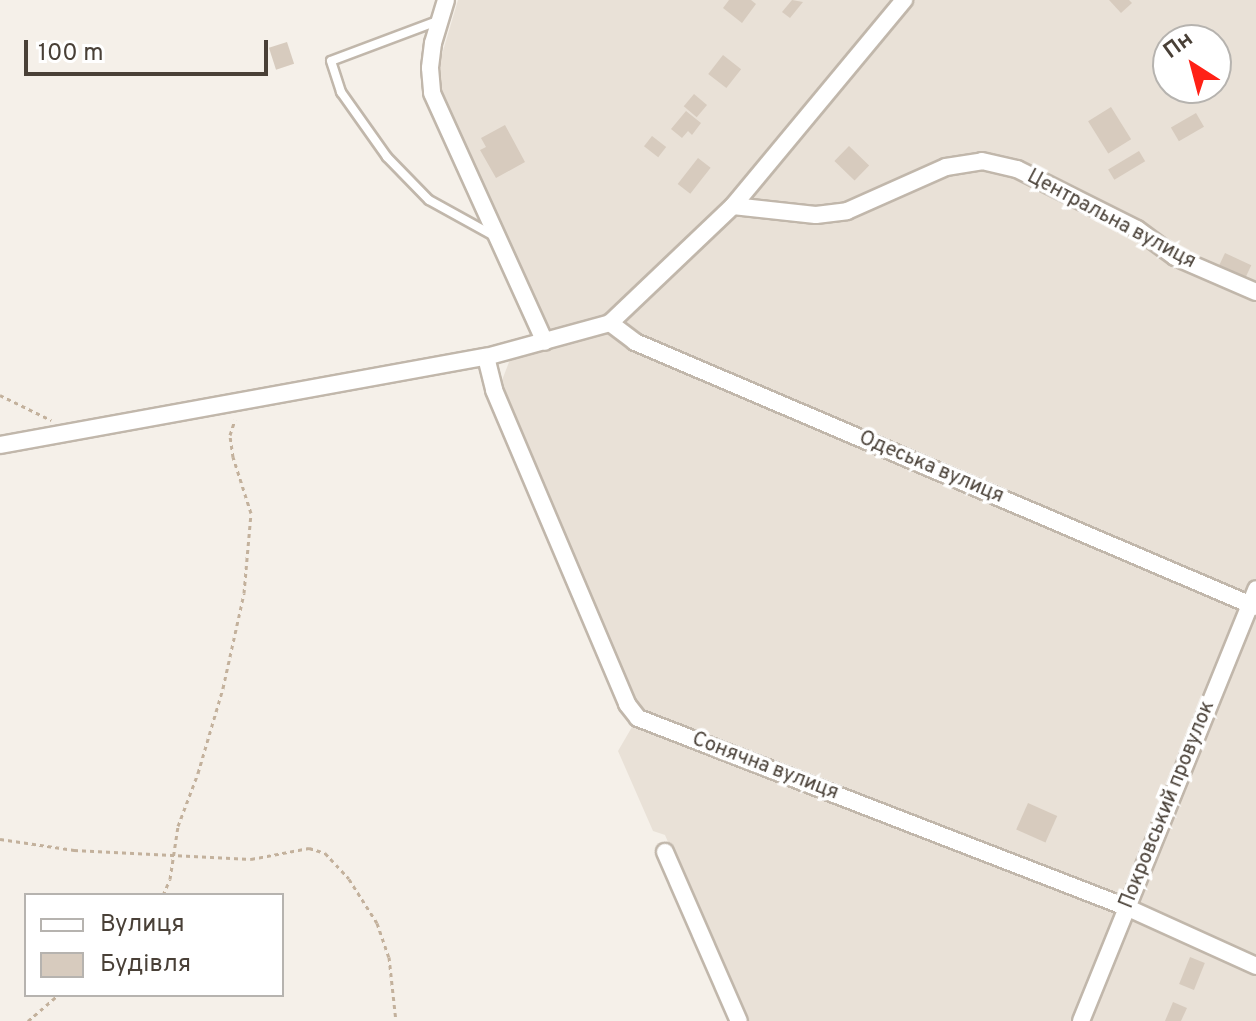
<!DOCTYPE html>
<meta charset="utf-8">
<style>
body{margin:0}
#map{position:relative;width:1256px;height:1021px;overflow:hidden;background:#f5f0e9;font-family:Overpass,sans-serif}
div>[style]{position:absolute}
[style*='--x']{left:calc(var(--x)*1px);top:calc(var(--y)*1px);width:calc(var(--w)*1px);rotate:calc(var(--a)*1deg)}
.residential>*{inset:0;background:#e9e1d7}
.building>*{inset:0;background:#d7cbbe;transform-origin:0 0}
.path>*{height:3px;margin-top:-1.5px;transform-origin:0;background:repeating-linear-gradient(90deg,#c3b19c 0 4px,transparent 0 8px)}
.roads{filter:drop-shadow(2px 0 #c1b7ab) drop-shadow(-2px 0 #c1b7ab) drop-shadow(0 2px #c1b7ab) drop-shadow(0 -2px #c1b7ab)}
.service>*{height:8px;margin:-4px;padding:0 4px;transform-origin:4px;border-radius:4px;background:#fff}
.minor>*{height:16px;margin:-8px;padding:0 8px;transform-origin:8px;border-radius:8px;background:#fff}
span{translate:-50% -50%;white-space:nowrap;text-align:center;line-height:1.15;-webkit-text-stroke:7px #fff;paint-order:stroke}
.street-label{font-size:20px;color:#494037}
.legend{position:absolute;left:24px;top:893px;width:260px;height:104px;box-sizing:border-box;background:#fff;border:2px solid #b6b3af;margin:0;padding:10px 14px;list-style:none;font-size:24px;color:#494037}
.legend li{display:flex;align-items:center;gap:16px;height:40px}
.legend b{width:40px;border:2px solid #b6b3af}
.north{position:absolute;left:1152px;top:24px;width:80px;height:80px;box-sizing:border-box;background:#fff;border:2px solid #b6b3af;border-radius:50%;rotate:324deg;font-size:22px;font-weight:700;line-height:32px;text-align:center;color:#494037}
.north::after{content:'';display:block;margin:auto;width:28px;height:36px;background:#ff2116;clip-path:polygon(50% 0,100% 100%,50% 72%,0 100%)}
.scale{position:absolute;left:24px;top:40px;width:244px;height:36px;box-sizing:border-box;border:4px solid #494037;border-top:0;padding-left:10px;font-size:24px;line-height:28px;white-space:nowrap;color:#494037;-webkit-text-stroke:6px #fff;paint-order:stroke}
</style>
<div id="map">
<div class="residential">
<div style="clip-path:polygon(evenodd,458px 0,1256px 0,1256px 1021px,744px 1021px,665px 835px,653px 831px,618px 751px,632px 727px,634px 699px,499px 388px,511px 357px,555px 348px,441px 101px,440px 61px,458px 0,1168px 40px,1216px 40px,1216px 88px,1168px 88px,1168px 40px)"></div>
</div>
<div class="building">
<div style="clip-path:polygon(729px 0,751px 0,756px 4px,742px 23px,723px 8px)"></div>
<div style="clip-path:polygon(792px 0,803px 2px,790px 18px,782px 12px)"></div>
<div style="clip-path:polygon(1109px 0,1129px 0,1132px 3px,1121px 13px)"></div>
<div style="left:287px;top:42px;width:23px;height:19px;rotate:72deg"></div>
<div style="left:723px;top:55px;width:23px;height:24px;rotate:38deg"></div>
<div style="left:694px;top:94px;width:17px;height:16px;rotate:40deg"></div>
<div style="left:1111px;top:107px;width:38px;height:27px;rotate:58deg"></div>
<div style="clip-path:polygon(686px 111px,701px 123px,692px 135px,688px 131px,682px 138px,671px 129px)"></div>
<div style="left:1196px;top:113px;width:16px;height:29px;rotate:60deg"></div>
<div style="clip-path:polygon(505px 125px,525px 162px,496px 178px,480px 150px,486px 147px,481px 138px)"></div>
<div style="left:652px;top:136px;width:18px;height:13px;rotate:38deg"></div>
<div style="left:849px;top:146px;width:28px;height:21px;rotate:44deg"></div>
<div style="left:1139px;top:151px;width:12px;height:36px;rotate:59deg"></div>
<div style="left:698px;top:158px;width:16px;height:33px;rotate:38deg"></div>
<div style="left:1225px;top:253px;width:29px;height:15px;rotate:25deg"></div>
<div style="left:1028px;top:803px;width:32px;height:29px;rotate:24deg"></div>
<div style="left:1190px;top:957px;width:16px;height:29px;rotate:22deg"></div>
<div style="clip-path:polygon(1173px 1002px,1187px 1008px,1181px 1021px,1165px 1021px)"></div>
</div>
<div class="path">
<div style="--x:0;--y:395;--w:57;--a:26.1"></div>
<div style="--x:0;--y:839;--w:75;--a:8.5"></div>
<div style="--x:74;--y:850;--w:177;--a:2.9"></div>
<div style="--x:251;--y:859;--w:59;--a:-10.7"></div>
<div style="--x:309;--y:848;--w:17;--a:17"></div>
<div style="--x:325;--y:853;--w:35;--a:47"></div>
<div style="--x:349;--y:879;--w:52;--a:57.5"></div>
<div style="--x:377;--y:923;--w:36;--a:71"></div>
<div style="--x:389;--y:957;--w:64;--a:83.8"></div>
<div style="--x:163;--y:895;--w:17;--a:-66"></div>
<div style="--x:170;--y:879;--w:54;--a:-81.4"></div>
<div style="--x:178;--y:826;--w:57;--a:-69.3"></div>
<div style="--x:198;--y:773;--w:89;--a:-73.6"></div>
<div style="--x:223;--y:688;--w:97;--a:-77.5"></div>
<div style="--x:244;--y:593;--w:80;--a:-85"></div>
<div style="--x:251;--y:513;--w:59;--a:-107.8"></div>
<div style="--x:233;--y:457;--w:22;--a:-98"></div>
<div style="--x:230;--y:435;--w:16;--a:-72"></div>
<div style="--x:28;--y:1021;--w:40;--a:-41"></div>
</div>
<div class="roads">
<div class="service">
<div style="--x:440;--y:20;--w:116;--a:159.4"></div>
<div style="--x:331;--y:61;--w:33;--a:72"></div>
<div style="--x:341;--y:92;--w:80;--a:54.7"></div>
<div style="--x:387;--y:157;--w:60;--a:45.7"></div>
<div style="--x:429;--y:200;--w:77;--a:28.9"></div>
</div>
<div class="minor">
<div style="--x:446;--y:0;--w:45;--a:106.8"></div>
<div style="--x:433;--y:43;--w:25;--a:97"></div>
<div style="--x:430;--y:68;--w:25;--a:85"></div>
<div style="--x:432;--y:93;--w:273;--a:65.6"></div>
<div style="--x:733;--y:206;--w:83;--a:6.2"></div>
<div style="--x:816;--y:215;--w:31;--a:-7"></div>
<div style="--x:847;--y:211;--w:108;--a:-24"></div>
<div style="--x:946;--y:167;--w:36;--a:-9"></div>
<div style="--x:982;--y:161;--w:36;--a:13"></div>
<div style="--x:1017;--y:169;--w:134;--a:26.6"></div>
<div style="--x:1137;--y:229;--w:47;--a:36.4"></div>
<div style="--x:1175;--y:257;--w:88;--a:23.4"></div>
<div style="--x:610;--y:323;--w:31;--a:37"></div>
<div style="--x:635;--y:342;--w:675;--a:23.11"></div>
<div style="--x:486;--y:357;--w:34;--a:76"></div>
<div style="--x:494;--y:390;--w:341;--a:67"></div>
<div style="--x:627;--y:704;--w:18;--a:52"></div>
<div style="--x:638;--y:718;--w:523;--a:21.17"></div>
<div style="--x:1126;--y:907;--w:143;--a:24.4"></div>
<div style="--x:0;--y:445;--w:494;--a:-10.3"></div>
<div style="--x:486;--y:357;--w:129;--a:-15.3"></div>
<div style="--x:610;--y:323;--w:170;--a:-43.6"></div>
<div style="--x:733;--y:206;--w:268;--a:-50.3"></div>
<div style="--x:665;--y:852;--w:184;--a:66.4"></div>
<div style="--x:1081;--y:1021;--w:466;--a:-67.9"></div>
</div>
</div>
<div class="street-label">
<span style="left:1111px;top:220px;rotate:28deg">Центральна вулиця</span>
<span style="left:931px;top:468px;rotate:23deg">Одеська вулиця</span>
<span style="left:765px;top:767px;rotate:21deg">Сонячна вулиця</span>
<span style="left:1168px;top:805px;rotate:-68deg">Покровський провулок</span>
</div>
<ul class="legend">
<li><b style="height:10px;background:#fff"></b>Вулиця</li>
<li><b style="height:22px;background:#d7cbbe"></b>Будівля</li>
</ul>
<div class="north">Пн</div>
<div class="scale">100 m</div>
</div>
